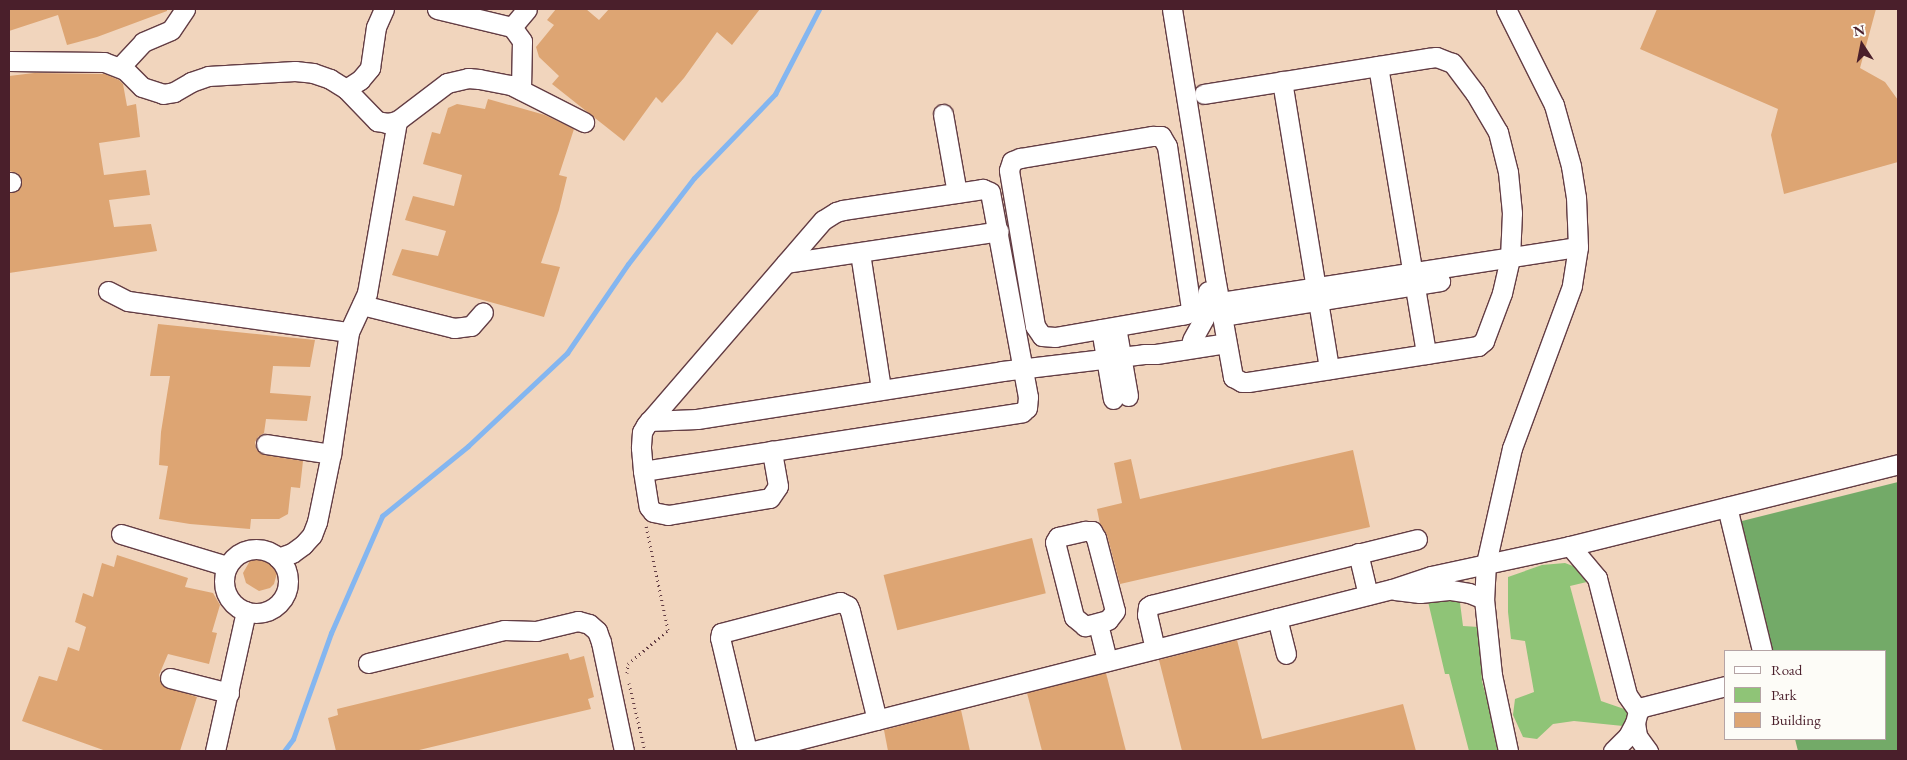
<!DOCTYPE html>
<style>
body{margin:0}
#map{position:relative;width:1907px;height:760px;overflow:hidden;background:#f2e9d1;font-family:"EB Garamond",serif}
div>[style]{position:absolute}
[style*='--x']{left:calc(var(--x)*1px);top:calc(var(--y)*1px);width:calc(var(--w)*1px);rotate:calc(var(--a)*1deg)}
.built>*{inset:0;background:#f1d5bd}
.green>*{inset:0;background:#8fc477}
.forest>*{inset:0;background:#73aa68}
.stream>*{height:5px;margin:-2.5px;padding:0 2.5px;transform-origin:2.5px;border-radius:2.5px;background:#84b6f0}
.building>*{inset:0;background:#dda573;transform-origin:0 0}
.path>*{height:3px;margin-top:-1.5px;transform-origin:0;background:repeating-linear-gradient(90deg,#633d44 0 1px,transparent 0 5px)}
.roads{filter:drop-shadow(1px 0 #633d44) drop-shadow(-1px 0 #633d44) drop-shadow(0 1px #633d44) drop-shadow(0 -1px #633d44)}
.minor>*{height:19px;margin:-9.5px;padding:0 9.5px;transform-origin:9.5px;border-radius:9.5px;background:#fff}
.minor>.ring{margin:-9.5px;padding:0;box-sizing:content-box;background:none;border:19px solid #fff;border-radius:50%}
span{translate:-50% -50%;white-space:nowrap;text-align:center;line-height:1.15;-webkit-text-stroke:4px #fdfcf7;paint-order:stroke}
.frame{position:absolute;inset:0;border:10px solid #4a1f2b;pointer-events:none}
.legend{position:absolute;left:1724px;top:650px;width:162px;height:90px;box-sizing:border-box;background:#fdfcf7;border:1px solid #b5a4a5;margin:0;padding:6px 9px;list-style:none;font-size:15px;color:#4a1f2b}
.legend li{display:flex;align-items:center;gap:10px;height:25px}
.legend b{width:25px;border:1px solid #b5a4a5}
.north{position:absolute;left:1837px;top:20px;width:50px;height:50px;-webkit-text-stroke:4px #fdfcf7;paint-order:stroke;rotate:349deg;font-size:14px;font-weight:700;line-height:20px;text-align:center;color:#4a1f2b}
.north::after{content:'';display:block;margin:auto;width:18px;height:22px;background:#4a1f2b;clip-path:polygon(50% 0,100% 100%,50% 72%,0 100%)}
</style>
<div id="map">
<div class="built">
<div style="clip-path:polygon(evenodd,9px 9px,1898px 9px,1898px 751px,9px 751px,9px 9px,1726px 651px,1886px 651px,1886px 739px,1726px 739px,1726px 651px)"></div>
</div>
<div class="green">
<div style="clip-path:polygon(1565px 563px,1578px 568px,1591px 581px,1570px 586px,1601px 701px,1630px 711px,1623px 726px,1574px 721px,1553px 724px,1537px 739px,1523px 737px,1513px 715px,1515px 699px,1534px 692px,1525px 641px,1511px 639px,1508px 612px,1508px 577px,1542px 565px)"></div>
<div style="clip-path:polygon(1426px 593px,1459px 595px,1463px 626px,1479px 627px,1482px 681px,1500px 750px,1469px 751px,1449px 674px,1445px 674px)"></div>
</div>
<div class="forest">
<div style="clip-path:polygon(1898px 482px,1898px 751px,1798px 751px,1795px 739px,1886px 739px,1886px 651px,1772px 651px,1738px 522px)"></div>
</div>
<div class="stream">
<div style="--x:284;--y:751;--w:15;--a:-53"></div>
<div style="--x:293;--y:739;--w:113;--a:-70.3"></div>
<div style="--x:331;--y:633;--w:128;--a:-66.4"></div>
<div style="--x:382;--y:516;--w:111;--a:-39.1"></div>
<div style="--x:468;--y:446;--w:136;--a:-43.2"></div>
<div style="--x:567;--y:353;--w:108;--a:-55.6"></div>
<div style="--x:628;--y:264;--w:108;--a:-52.5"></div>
<div style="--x:694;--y:178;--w:117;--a:-46"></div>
<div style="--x:775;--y:94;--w:96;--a:-62.6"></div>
</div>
<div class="building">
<div style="clip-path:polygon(9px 9px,167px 9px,167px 11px,97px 37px,67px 45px,58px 15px,9px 31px)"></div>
<div style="clip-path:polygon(556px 9px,586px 9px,599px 20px,609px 9px,760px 9px,732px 45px,717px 32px,684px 78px,662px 103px,656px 97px,624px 141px,552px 84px,559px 76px,539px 57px,536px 47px,554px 25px,547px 20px)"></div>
<div style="clip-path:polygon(1657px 9px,1876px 9px,1860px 68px,1885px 82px,1898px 100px,1898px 162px,1784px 194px,1771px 135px,1778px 109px,1640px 49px)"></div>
<div style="clip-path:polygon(34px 73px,105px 74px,119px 80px,123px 84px,127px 106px,136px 104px,140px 137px,99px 143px,104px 175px,146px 170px,150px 195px,109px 200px,114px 227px,151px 224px,157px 251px,9px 273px,9px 193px,17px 191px,22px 182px,17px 173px,9px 171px,9px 76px)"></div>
<div style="clip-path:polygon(488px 99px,545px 115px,574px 129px,559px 175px,567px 177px,559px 210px,541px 263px,560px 267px,544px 317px,392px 275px,402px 249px,438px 256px,446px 231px,405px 220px,413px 196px,454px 206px,462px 175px,423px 164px,432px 132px,440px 134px,448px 108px,457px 104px,485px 109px)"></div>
<div style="clip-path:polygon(158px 324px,315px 340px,310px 367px,273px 366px,270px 393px,311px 396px,307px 421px,266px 419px,264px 433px,258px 437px,255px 442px,256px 449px,264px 455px,303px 461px,300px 488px,291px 487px,288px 514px,279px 519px,251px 519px,250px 529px,190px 524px,159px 519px,168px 466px,159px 465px,161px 432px,170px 376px,150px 376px)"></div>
<div style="clip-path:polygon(1353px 450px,1370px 527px,1120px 584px,1107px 535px,1100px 524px,1097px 509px,1122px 503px,1114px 463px,1131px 459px,1140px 499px)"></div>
<div style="left:1032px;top:538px;width:57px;height:153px;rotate:76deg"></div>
<div style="clip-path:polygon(117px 555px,188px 578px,185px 587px,213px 593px,220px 605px,212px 632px,217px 633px,209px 664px,168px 654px,159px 675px,163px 686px,197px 697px,180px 751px,106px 751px,22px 721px,39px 676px,57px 681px,68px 647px,79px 651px,86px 627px,75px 622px,83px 593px,93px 597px,102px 563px,114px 567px)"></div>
<div style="clip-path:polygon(262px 557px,267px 559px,277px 573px,274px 584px,270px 588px,259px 591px,246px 583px,243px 573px,251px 559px)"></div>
<div style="clip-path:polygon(1237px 640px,1262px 739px,1403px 704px,1416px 751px,1182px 751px,1159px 660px)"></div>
<div style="clip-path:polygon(568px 653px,570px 660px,584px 656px,594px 697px,588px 699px,591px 709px,415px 751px,336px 751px,328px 718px,338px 715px,337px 709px)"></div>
<div style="clip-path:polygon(1106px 673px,1126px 751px,1042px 751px,1027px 693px)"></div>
<div style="clip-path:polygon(961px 710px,970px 751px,888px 751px,884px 730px)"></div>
</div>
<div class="path">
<div style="--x:627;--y:673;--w:9;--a:-84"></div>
<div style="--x:628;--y:664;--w:52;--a:-40.4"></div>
<div style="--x:668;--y:630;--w:106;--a:-101.9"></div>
<div style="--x:629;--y:683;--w:70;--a:76.8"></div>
</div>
<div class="roads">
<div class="minor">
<div style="--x:437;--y:9;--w:77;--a:13.5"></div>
<div style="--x:512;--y:27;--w:17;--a:54"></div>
<div style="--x:522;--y:41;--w:49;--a:91.2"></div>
<div style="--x:1172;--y:9;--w:271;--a:80.9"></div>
<div style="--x:1215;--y:277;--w:102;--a:79.8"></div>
<div style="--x:1233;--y:377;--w:10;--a:29"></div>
<div style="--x:1242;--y:382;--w:6;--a:0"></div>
<div style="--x:1248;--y:382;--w:233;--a:-8.9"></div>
<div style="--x:1478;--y:346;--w:8;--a:-40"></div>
<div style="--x:1484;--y:341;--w:51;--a:-69.4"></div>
<div style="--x:1502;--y:293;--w:36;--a:-77"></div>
<div style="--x:1510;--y:258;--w:45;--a:-87.5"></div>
<div style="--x:1512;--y:213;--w:41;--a:-95.6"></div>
<div style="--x:1508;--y:172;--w:41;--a:-104"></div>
<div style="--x:1498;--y:132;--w:45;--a:-120.5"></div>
<div style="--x:1475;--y:93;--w:38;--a:-127"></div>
<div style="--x:1452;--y:63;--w:17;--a:-159"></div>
<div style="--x:1436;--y:57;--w:8;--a:173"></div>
<div style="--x:1428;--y:58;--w:227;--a:170.9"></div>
<div style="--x:1506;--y:9;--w:107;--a:63.4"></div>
<div style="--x:1554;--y:105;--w:63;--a:74.4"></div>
<div style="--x:1571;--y:166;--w:31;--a:81"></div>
<div style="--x:1576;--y:197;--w:50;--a:87.7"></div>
<div style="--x:1578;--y:247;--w:39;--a:99"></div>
<div style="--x:1572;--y:286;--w:173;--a:110.3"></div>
<div style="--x:1512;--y:448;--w:118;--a:102.7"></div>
<div style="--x:1486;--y:563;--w:36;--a:93"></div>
<div style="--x:1484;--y:599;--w:76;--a:84"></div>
<div style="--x:1492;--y:675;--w:78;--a:78.1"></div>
<div style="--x:512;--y:27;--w:23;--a:-50"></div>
<div style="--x:9;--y:61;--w:95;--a:0.6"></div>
<div style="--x:104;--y:62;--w:22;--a:21"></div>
<div style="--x:125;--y:70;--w:24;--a:45"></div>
<div style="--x:142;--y:87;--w:22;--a:18"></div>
<div style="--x:163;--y:94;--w:11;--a:-10"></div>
<div style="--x:174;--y:92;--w:20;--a:-30"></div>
<div style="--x:191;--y:82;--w:18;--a:-19"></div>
<div style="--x:208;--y:76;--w:87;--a:-3.3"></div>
<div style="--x:295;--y:71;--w:18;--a:6"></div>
<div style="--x:313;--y:73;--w:18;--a:19"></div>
<div style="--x:330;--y:79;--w:19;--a:32"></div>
<div style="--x:346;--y:89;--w:45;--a:45.9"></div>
<div style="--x:377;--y:121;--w:10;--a:11"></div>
<div style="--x:387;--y:123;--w:10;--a:-11"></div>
<div style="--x:397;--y:121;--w:63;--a:-37.2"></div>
<div style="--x:447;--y:83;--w:22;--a:-13"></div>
<div style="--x:468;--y:78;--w:11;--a:5"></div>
<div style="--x:479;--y:79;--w:33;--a:11"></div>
<div style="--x:511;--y:85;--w:82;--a:26.9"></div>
<div style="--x:1378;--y:66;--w:292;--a:80.5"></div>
<div style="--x:120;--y:67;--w:34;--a:-47"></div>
<div style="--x:143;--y:42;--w:30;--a:-23"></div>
<div style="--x:171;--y:30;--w:25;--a:-56"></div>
<div style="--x:1282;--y:81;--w:292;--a:80.7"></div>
<div style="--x:346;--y:89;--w:17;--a:-33"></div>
<div style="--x:360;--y:80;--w:16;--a:-50"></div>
<div style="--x:370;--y:68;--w:41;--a:-81.7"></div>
<div style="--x:376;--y:27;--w:20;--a:-66"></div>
<div style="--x:943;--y:114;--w:80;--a:80"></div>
<div style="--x:1152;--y:136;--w:9;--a:0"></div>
<div style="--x:1161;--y:136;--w:12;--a:59"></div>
<div style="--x:1167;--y:146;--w:164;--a:81.6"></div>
<div style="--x:1191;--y:308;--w:8;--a:130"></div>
<div style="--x:1186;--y:314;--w:5;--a:169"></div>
<div style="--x:1181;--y:315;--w:128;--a:170.1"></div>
<div style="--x:1055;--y:337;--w:13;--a:-176"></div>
<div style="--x:1042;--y:336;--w:12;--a:-125"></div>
<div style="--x:1035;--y:326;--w:158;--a:-99.5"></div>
<div style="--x:1009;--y:170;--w:9;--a:-72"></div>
<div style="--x:1012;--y:161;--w:9;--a:-21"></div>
<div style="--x:1020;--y:158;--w:134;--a:-9.5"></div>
<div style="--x:9;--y:182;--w:2;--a:0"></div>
<div style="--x:860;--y:253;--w:138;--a:81.2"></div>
<div style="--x:786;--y:263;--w:215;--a:-8.5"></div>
<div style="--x:108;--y:291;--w:22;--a:27"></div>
<div style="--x:128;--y:301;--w:223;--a:8"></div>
<div style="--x:1208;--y:304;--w:374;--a:-8.8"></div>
<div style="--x:362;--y:305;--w:95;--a:14"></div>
<div style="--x:454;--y:328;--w:17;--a:-7"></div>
<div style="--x:471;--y:326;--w:18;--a:-49"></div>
<div style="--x:1222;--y:316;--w:221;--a:-9.1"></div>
<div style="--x:1116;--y:327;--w:70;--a:80.1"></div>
<div style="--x:1101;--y:329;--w:71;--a:80.3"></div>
<div style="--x:1192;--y:340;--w:25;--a:-61"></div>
<div style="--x:1204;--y:318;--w:27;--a:-82"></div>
<div style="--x:649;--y:421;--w:48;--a:-2.4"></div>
<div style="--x:697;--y:419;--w:309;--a:-8.9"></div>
<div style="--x:1002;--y:371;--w:143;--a:-6.8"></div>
<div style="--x:1144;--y:354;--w:12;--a:0"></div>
<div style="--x:1156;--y:354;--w:71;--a:-8.9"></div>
<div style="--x:266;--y:444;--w:66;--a:8.7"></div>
<div style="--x:643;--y:471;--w:384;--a:-8.8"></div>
<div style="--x:1022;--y:412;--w:6;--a:-39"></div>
<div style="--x:1027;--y:408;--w:11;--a:-85"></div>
<div style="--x:1028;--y:397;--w:208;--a:-100.5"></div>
<div style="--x:990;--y:192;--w:8;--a:-157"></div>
<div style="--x:983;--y:189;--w:142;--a:171.5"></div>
<div style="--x:843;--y:210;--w:7;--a:164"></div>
<div style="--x:836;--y:212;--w:15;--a:148"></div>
<div style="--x:823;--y:220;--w:271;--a:130.8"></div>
<div style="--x:646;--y:425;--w:8;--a:120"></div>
<div style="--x:642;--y:432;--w:16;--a:94"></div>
<div style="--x:641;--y:448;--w:23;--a:85"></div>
<div style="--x:643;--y:471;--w:36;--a:81"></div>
<div style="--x:649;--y:507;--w:6;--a:51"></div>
<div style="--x:653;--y:512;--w:15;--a:11"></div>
<div style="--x:668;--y:515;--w:103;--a:-9.5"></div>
<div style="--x:770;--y:498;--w:14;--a:-56"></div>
<div style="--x:778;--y:486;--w:36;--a:-100"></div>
<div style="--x:1727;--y:507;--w:148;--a:76.3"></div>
<div style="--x:1085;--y:531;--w:7;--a:0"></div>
<div style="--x:1092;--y:531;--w:8;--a:60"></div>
<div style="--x:1096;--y:538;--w:75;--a:75.4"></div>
<div style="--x:1115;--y:611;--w:11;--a:128"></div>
<div style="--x:1108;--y:620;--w:24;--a:165"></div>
<div style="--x:1085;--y:626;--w:14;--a:-141"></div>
<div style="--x:1074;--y:617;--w:77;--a:-104.2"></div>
<div style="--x:1055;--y:542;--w:6;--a:-59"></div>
<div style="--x:1058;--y:537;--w:28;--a:-13"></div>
<div style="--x:121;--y:534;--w:111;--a:16.8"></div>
<div style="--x:1570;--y:546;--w:42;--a:49.8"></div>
<div style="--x:1597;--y:578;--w:121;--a:75.6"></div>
<div style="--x:1627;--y:695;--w:19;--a:55"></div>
<div class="ring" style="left:224px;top:549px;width:45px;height:45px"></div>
<div style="--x:1358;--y:553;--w:43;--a:76.6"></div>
<div style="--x:278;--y:558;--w:15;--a:-20"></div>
<div style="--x:292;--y:553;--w:14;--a:-36"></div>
<div style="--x:303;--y:545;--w:13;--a:-48"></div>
<div style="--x:312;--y:535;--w:14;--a:-69"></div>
<div style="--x:317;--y:522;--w:69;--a:-78.4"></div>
<div style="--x:331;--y:454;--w:123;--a:-81.6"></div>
<div style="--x:349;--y:332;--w:43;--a:-65.2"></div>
<div style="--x:367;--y:293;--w:175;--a:-80.1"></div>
<div style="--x:1395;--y:590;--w:25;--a:7"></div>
<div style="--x:1420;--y:593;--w:31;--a:-6"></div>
<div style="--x:1451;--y:590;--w:18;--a:9"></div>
<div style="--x:1469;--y:593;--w:16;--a:22"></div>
<div style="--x:1277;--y:618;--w:37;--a:76"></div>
<div style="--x:1098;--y:624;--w:38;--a:76"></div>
<div style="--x:1155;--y:649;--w:35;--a:-103"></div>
<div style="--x:1147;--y:615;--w:8;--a:-83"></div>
<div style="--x:1148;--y:607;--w:4;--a:-34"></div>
<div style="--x:1151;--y:605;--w:274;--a:-13.9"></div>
<div style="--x:368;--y:663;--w:140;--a:-13.6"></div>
<div style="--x:504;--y:630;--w:32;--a:2"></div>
<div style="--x:536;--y:631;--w:43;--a:-13.4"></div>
<div style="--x:578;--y:621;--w:11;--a:15"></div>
<div style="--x:589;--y:624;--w:11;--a:41"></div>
<div style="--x:597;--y:631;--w:12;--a:70"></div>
<div style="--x:601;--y:642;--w:111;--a:78.1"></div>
<div style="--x:170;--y:678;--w:61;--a:14.3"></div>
<div style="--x:1635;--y:723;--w:13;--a:81"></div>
<div style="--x:1637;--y:736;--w:19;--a:54"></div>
<div style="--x:215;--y:751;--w:143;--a:-77.5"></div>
<div style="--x:747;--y:751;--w:116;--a:-103.4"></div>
<div style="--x:720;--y:638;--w:5;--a:-79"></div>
<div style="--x:721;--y:633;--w:123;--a:-14.6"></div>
<div style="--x:840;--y:602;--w:9;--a:27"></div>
<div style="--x:848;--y:606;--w:5;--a:68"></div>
<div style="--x:850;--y:611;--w:112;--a:76.1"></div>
<div style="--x:754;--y:751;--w:658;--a:-14.25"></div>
<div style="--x:1392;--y:589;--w:41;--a:-18.4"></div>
<div style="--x:1431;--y:576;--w:142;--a:-12.2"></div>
<div style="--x:1570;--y:546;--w:338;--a:-14"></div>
<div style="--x:1613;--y:751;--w:21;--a:-45"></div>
<div style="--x:1628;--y:736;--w:15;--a:-62"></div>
<div style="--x:1635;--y:723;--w:12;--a:-76"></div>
<div style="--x:1638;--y:711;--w:6;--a:-39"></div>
<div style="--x:1643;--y:707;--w:86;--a:-14.2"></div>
</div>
</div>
<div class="frame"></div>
<ul class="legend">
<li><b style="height:6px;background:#fff"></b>Road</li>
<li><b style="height:14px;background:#8fc477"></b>Park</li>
<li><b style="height:14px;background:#dda573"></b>Building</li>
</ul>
<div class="north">N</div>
</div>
